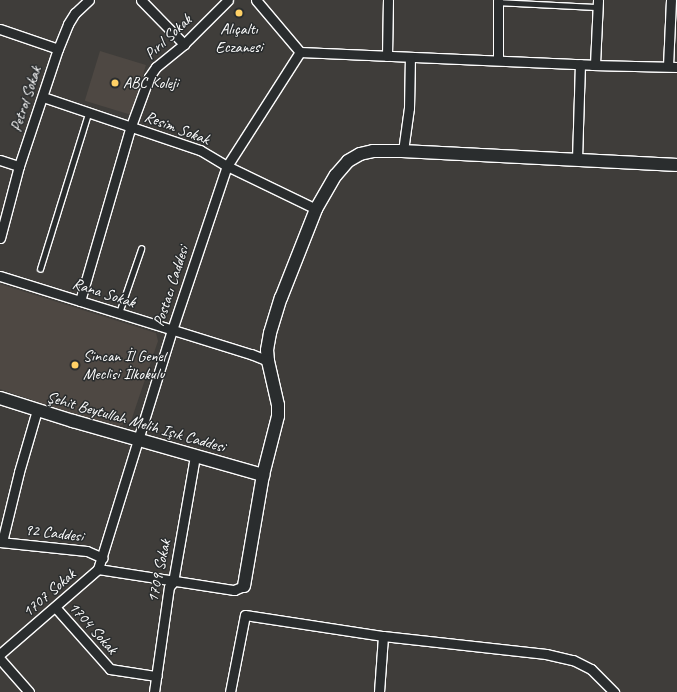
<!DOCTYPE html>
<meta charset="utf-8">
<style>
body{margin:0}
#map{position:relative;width:677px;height:692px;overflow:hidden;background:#3f3d3a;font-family:Caveat,sans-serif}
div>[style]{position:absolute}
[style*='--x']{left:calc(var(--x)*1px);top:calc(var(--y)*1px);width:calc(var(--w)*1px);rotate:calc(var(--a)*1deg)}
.built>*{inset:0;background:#4e4843;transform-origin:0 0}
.roads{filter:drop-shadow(1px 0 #fff) drop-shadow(-1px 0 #fff) drop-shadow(0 1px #fff) drop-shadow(0 -1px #fff)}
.lane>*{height:4.5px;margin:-2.25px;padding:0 2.25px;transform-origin:2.25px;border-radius:2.25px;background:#2a2d2e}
.street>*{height:9px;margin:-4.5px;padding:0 4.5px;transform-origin:4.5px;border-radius:4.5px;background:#2a2d2e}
.secondary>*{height:12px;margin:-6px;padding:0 6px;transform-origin:6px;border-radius:6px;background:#2a2d2e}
.dots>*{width:11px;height:11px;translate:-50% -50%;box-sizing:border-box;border:2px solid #2a2d2e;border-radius:50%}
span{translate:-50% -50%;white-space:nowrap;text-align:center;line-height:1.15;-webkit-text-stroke:3px #2a2d2e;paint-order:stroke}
.poi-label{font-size:16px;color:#fff}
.left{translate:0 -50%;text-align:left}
.street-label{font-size:16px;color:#fff}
</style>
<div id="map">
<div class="built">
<div style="left:100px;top:51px;width:48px;height:52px;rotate:17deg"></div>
<div style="clip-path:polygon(0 284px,156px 333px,158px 341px,131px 421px,114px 428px,0 389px)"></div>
</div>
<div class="roads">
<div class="lane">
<div style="--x:498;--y:2;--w:100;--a:2.9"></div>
<div style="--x:40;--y:269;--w:165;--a:-72.8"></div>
<div style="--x:119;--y:313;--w:68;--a:-71"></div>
</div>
<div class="street">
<div style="--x:141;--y:0;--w:62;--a:45.7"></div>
<div style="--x:256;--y:0;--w:68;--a:49.8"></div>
<div style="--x:300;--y:52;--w:292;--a:2.5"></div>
<div style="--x:592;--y:65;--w:85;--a:1.3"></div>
<div style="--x:0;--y:29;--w:61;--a:19"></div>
<div style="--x:387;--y:56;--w:56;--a:-89"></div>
<div style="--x:498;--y:60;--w:60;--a:-90"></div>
<div style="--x:595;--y:64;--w:64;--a:-87.3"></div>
<div style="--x:668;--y:66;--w:66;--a:-87.4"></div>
<div style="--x:43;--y:97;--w:166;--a:18.7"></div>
<div style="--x:200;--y:150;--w:31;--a:31"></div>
<div style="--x:227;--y:166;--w:99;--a:25.8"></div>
<div style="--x:403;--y:151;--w:43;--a:-82.1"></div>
<div style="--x:409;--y:108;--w:51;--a:-88.9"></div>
<div style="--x:577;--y:159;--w:95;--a:-88.2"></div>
<div style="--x:0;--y:160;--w:20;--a:18"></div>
<div style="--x:0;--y:238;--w:74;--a:-75.2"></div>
<div style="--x:19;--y:166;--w:123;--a:-71.6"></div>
<div style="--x:58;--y:49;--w:27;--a:-68"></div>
<div style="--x:68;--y:24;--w:13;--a:-58"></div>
<div style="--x:75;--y:13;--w:19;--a:-43"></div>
<div style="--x:0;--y:276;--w:263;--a:17.3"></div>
<div style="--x:251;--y:354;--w:18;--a:22"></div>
<div style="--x:80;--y:301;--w:182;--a:-73.8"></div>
<div style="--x:131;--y:126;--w:52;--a:-69.8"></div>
<div style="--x:149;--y:77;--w:12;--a:-55"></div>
<div style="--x:156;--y:67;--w:36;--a:-39"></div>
<div style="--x:184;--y:44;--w:62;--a:-45"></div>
<div style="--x:0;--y:542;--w:87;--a:5.9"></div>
<div style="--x:87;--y:551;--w:17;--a:24"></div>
<div style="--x:2;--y:542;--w:72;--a:-76.3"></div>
<div style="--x:19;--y:472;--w:65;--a:-73.8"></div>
<div style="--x:98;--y:569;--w:138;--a:8.8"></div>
<div style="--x:234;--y:590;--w:11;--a:-22"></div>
<div style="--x:55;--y:607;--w:83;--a:48.4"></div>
<div style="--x:110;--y:669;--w:47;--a:8.7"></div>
<div style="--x:0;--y:654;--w:130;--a:-40.9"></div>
<div style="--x:98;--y:569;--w:250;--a:-72.8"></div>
<div style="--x:172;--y:330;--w:173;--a:-71.5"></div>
<div style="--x:227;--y:166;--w:135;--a:-57.4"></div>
<div style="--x:0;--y:659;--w:44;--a:48.7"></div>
<div style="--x:154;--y:692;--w:106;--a:-81.9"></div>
<div style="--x:169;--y:587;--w:6;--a:-51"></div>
<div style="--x:173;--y:582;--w:128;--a:-80.1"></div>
<div style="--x:230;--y:692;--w:78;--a:-79"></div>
<div style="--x:245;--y:615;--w:140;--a:8.7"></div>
<div style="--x:383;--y:636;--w:164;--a:6.3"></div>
<div style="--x:546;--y:654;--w:28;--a:13"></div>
<div style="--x:573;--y:660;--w:20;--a:27"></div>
<div style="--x:591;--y:669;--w:33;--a:45"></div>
<div style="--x:379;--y:692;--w:56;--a:-85.9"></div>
</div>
<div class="secondary">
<div style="--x:0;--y:398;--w:77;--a:17.5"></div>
<div style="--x:73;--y:421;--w:198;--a:15.9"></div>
<div style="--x:244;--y:586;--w:113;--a:-80.3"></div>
<div style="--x:263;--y:475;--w:61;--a:-75.7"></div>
<div style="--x:278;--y:416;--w:11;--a:-90"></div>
<div style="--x:278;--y:405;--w:45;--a:-102.8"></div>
<div style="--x:268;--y:361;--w:11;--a:-95"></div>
<div style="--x:267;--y:350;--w:17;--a:-80"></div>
<div style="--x:270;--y:333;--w:37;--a:-73"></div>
<div style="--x:281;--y:298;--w:96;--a:-68.5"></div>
<div style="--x:316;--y:209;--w:39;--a:-60"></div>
<div style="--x:336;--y:175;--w:18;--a:-49"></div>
<div style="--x:348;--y:161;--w:14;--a:-30"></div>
<div style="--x:360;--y:154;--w:13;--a:-13"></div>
<div style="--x:373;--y:151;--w:30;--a:0"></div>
<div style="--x:403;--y:151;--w:274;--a:2.9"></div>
</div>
</div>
<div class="dots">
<div style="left:239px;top:13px;background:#ffd166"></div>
<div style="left:115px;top:83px;background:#ffd166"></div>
<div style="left:75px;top:365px;background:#ffd166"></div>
</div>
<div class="poi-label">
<span style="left:239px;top:38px">Alıçaltı<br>Eczanesi</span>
<span class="left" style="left:123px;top:83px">ABC Koleji</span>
<span class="left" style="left:83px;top:365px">Sincan İl Genel<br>Meclisi İlkokulu</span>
</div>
<div class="street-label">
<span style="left:168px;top:37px;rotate:-43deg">Pırıl Sokak</span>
<span style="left:26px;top:99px;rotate:-72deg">Petrol Sokak</span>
<span style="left:177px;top:128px;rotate:21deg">Resim Sokak</span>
<span style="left:171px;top:286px;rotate:-72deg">Postacı Caddesi</span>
<span style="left:104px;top:293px;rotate:18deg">Rana Sokak</span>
<span style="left:136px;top:422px;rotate:16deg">Şehit Beytullah Melih Işık Caddesi</span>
<span style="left:54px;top:533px;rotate:7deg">92 Caddesi</span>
<span style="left:159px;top:571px;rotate:-78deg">1709 Sokak</span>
<span style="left:49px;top:593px;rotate:-41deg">1707 Sokak</span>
<span style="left:93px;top:628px;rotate:48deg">1704 Sokak</span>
</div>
</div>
